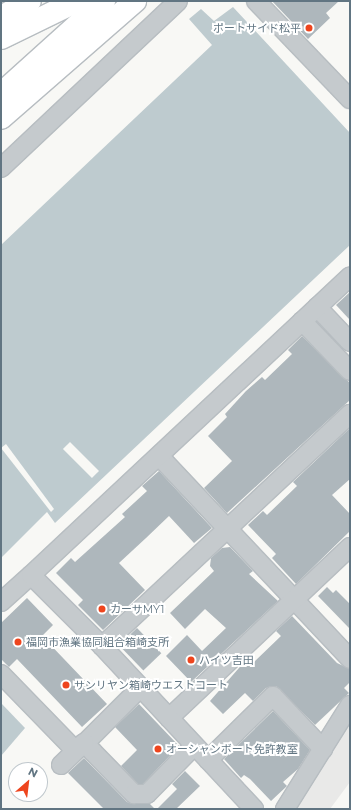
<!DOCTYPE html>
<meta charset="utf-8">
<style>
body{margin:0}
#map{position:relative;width:351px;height:810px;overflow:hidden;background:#f8f8f5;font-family:Montserrat,"Noto Sans JP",sans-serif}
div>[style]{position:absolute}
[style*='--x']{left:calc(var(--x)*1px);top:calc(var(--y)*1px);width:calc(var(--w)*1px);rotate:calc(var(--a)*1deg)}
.built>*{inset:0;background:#e9e9e8}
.water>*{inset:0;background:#becbcf}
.pier>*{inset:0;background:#f8f8f5;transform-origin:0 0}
.building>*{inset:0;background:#aeb7bc;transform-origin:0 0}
.roads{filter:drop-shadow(1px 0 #b7bdc1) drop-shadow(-1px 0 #b7bdc1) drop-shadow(0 1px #b7bdc1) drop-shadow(0 -1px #b7bdc1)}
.street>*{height:18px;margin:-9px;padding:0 9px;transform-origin:9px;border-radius:9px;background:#c5cacd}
.secondary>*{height:22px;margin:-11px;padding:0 11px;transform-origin:11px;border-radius:11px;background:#fff}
.highway>*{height:22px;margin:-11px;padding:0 11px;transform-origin:11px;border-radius:11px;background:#fff}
.dots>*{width:11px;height:11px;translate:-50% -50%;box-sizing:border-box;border:2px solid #fff;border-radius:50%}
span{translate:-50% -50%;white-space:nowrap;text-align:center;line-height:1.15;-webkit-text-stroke:4px #fff;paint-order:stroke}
.poi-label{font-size:11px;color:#617582}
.right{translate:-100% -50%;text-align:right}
.left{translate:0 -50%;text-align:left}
.frame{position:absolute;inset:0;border:2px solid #617582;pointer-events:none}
.north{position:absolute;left:8px;top:762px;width:40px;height:40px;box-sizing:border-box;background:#fff;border:1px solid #c0c8cd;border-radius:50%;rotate:28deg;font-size:11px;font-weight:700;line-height:16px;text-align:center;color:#617582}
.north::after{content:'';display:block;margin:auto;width:14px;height:18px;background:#ee451e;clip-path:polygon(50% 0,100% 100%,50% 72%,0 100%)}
</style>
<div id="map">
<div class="built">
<div style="clip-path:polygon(350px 717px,350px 782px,330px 809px,292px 809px)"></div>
</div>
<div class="water">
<div style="clip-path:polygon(233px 7px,350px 133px,350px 245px,55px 523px,47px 512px,1px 558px,1px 245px,212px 45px,189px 19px,201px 9px,214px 21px)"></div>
<div style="clip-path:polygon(1px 703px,25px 728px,1px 756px)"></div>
</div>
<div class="pier">
<div style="left:70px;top:442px;width:41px;height:10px;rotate:45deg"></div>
<div style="clip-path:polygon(6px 444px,54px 509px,51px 512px,1px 448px)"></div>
</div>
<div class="building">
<div style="clip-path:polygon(272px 1px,339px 1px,326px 13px,330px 18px,308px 39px)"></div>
<div style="clip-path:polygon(350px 292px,350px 320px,336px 305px)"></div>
<div style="clip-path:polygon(302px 336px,350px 383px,350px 400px,227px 513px,204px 488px,232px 461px,208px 436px,227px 417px,225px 414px,246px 391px,262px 377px,265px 380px,292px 354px,288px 350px)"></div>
<div style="clip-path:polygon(349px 429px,350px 479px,332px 495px,350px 514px,350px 531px,296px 584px,272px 558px,276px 554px,248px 525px,263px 511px,267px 515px,297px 486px,293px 482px)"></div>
<div style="clip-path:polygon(159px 471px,212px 528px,194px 543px,169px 516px,146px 538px,119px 563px,145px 590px,103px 630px,78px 605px,83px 600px,56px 573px,71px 558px,75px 562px,125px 517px,122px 514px,147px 491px,142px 486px)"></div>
<div style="clip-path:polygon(230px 547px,253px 571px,249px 574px,278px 601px,191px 682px,166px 656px,187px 635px,202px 651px,226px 628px,205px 609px,185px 629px,170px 613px,214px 571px,210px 566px,211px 558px,222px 548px)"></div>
<div style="clip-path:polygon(327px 587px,333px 593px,336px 590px,350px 604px,350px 629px,318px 596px)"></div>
<div style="clip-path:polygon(27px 598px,53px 625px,42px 636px,107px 704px,82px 727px,17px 659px,9px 667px,1px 659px,1px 623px)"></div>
<div style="clip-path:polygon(292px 616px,337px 663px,350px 669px,350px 682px,344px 688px,349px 693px,315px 725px,276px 686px,266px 688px,253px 701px,245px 693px,223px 714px,210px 701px,246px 660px,251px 665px,281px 636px,276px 631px)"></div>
<div style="left:137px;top:628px;width:35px;height:25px;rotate:46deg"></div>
<div style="clip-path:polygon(139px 704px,179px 746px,143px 784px,138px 784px,121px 766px,137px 750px,115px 727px)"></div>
<div style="clip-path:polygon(273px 711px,310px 750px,298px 769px,283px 782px,287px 786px,271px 801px,250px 779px,244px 775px,241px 778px,224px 759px)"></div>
<div style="clip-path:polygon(84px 758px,127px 802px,134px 804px,150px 804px,155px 809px,104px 809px,68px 773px)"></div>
<div style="clip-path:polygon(185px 771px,200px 786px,176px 809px,157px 809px,177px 789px,172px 784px)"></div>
</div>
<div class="roads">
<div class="street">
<div style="--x:256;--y:1;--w:136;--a:46.2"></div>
<div style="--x:1;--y:168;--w:243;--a:-43.3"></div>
<div style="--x:317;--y:307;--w:48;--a:46.7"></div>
<div style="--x:302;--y:321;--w:69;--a:46.2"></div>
<div style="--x:159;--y:456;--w:279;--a:46.7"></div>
<div style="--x:1;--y:602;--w:40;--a:-42"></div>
<div style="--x:102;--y:646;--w:340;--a:-43.1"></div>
<div style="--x:1;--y:674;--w:106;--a:45.8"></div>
<div style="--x:140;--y:688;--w:78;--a:135"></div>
<div style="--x:85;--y:743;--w:12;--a:48"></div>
<div style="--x:93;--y:752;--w:59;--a:45.7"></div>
<div style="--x:134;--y:794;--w:13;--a:0"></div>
<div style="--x:147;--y:794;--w:67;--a:-45.6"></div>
<div style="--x:169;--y:718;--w:249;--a:-43.4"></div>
<div style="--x:208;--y:760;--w:91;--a:-44.6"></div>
<div style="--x:273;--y:696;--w:73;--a:46.7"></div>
<div style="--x:61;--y:765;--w:32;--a:-44"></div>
<div style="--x:254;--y:809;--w:223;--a:-133"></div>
<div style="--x:102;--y:646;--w:100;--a:-135"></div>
<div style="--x:31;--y:575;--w:437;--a:-43.1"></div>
<div style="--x:285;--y:809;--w:123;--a:-58"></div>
</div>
<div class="secondary">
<div style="--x:1;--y:17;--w:33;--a:-29"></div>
<div style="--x:1;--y:38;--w:85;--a:-26"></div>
</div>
<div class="highway">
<div style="--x:1;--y:94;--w:139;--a:-42.1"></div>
<div style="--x:1;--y:118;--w:178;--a:-41.1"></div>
</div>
</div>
<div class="dots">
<div style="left:309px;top:28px;background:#ee451e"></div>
<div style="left:102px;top:609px;background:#ee451e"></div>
<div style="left:18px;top:642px;background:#ee451e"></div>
<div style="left:191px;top:660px;background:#ee451e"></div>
<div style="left:66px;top:685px;background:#ee451e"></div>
<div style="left:158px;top:749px;background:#ee451e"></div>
</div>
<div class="poi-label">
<span class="right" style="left:301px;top:28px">ポートサイド松平</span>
<span class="left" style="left:110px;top:609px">カーサMY1</span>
<span class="left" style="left:26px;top:642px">福岡市漁業協同組合箱崎支所</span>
<span class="left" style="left:199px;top:660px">ハイツ吉田</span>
<span class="left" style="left:74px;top:685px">サンリヤン箱崎ウエストコート</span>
<span class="left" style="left:166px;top:749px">オーシャンボート免許教室</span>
</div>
<div class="frame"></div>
<div class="north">N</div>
</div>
